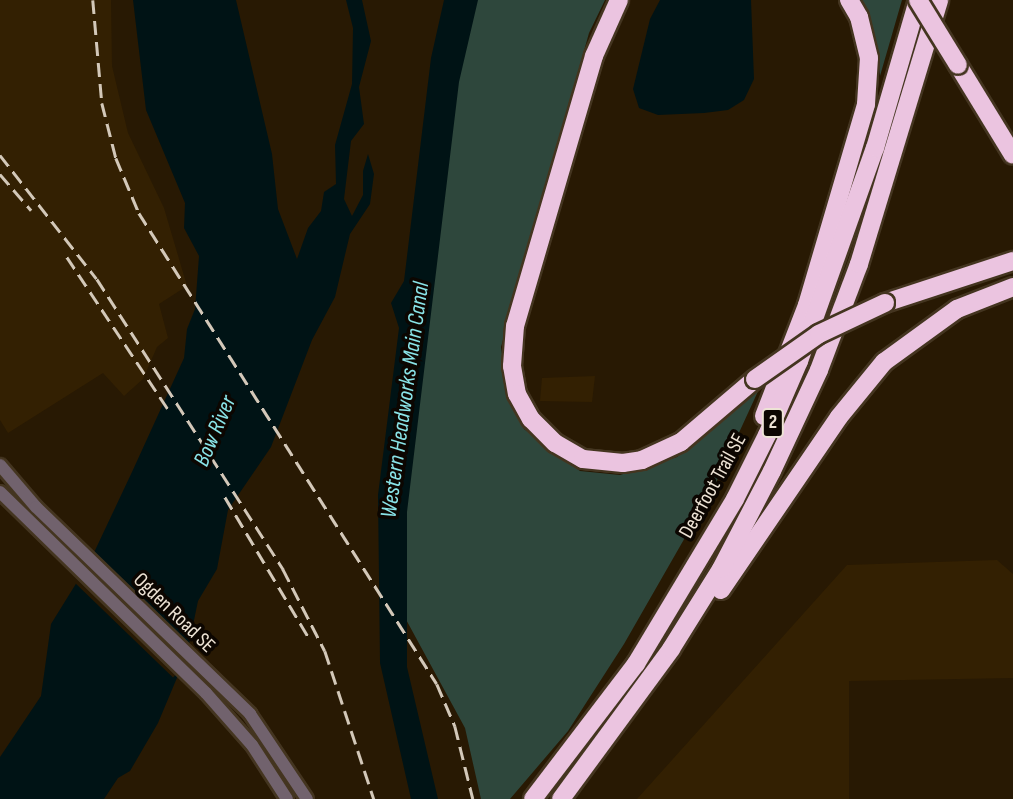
<!DOCTYPE html>
<style>
body{margin:0}
#map{position:relative;width:1013px;height:799px;overflow:hidden;background:#281903;font-family:"Sofia Sans Condensed",sans-serif}
div>[style]{position:absolute}
[style*='--x']{left:calc(var(--x)*1px);top:calc(var(--y)*1px);width:calc(var(--w)*1px);rotate:calc(var(--a)*1deg)}
.built>*{inset:0;background:#332002}
.green>*{inset:0;background:#2e473c}
.water>*{inset:0;background:#001315}
.pier>*{inset:0;background:#281903;transform-origin:0 0}
.roads{filter:drop-shadow(2px 0 #443520) drop-shadow(-2px 0 #443520) drop-shadow(0 2px #443520) drop-shadow(0 -2px #443520)}
.tertiary>*{height:12px;margin:-6px;padding:0 6px;transform-origin:6px;border-radius:6px;background:#71626d}
.motorway>*{height:18px;margin:-9px;padding:0 9px;transform-origin:9px;border-radius:9px;background:#ebc4e0}
.rail>*{height:2.5px;margin-top:-1.25px;transform-origin:0;background:repeating-linear-gradient(90deg,#d3c8b9 0 14px,transparent 0 21px)}
.bridges{filter:drop-shadow(2px 0 #443520) drop-shadow(-2px 0 #443520) drop-shadow(0 2px #443520) drop-shadow(0 -2px #443520)}
.motorway-bridge>*{height:18px;margin:-9px;padding:0 9px;transform-origin:9px;border-radius:9px;background:#ebc4e0}
span{translate:-50% -50%;white-space:nowrap;text-align:center;line-height:1.15;-webkit-text-stroke:7px #0c0601;paint-order:stroke}
.shield-label span{padding:2px 5px;background:#0c0601;border:2px solid;border-radius:5px;-webkit-text-stroke-width:0}
.shield-label{font-size:19px;color:#ede3d5;font-weight:700}
.street-label{font-size:21px;color:#ede3d5}
.water-label{font-size:23px;color:#8ae4e8;font-style:italic}
</style>
<div id="map">
<div class="built">
<div style="clip-path:polygon(0 0,111px 0,112px 66px,128px 133px,164px 208px,187px 286px,159px 304px,168px 338px,157px 347px,143px 379px,124px 396px,103px 373px,8px 433px,0 420px)"></div>
<div style="clip-path:polygon(595px 376px,592px 402px,540px 401px,542px 378px)"></div>
<div style="clip-path:polygon(997px 560px,1013px 574px,1013px 678px,849px 681px,849px 799px,637px 799px,847px 565px)"></div>
</div>
<div class="green">
<div style="clip-path:polygon(469px 0,605px 0,589px 33px,501px 347px,507px 390px,524px 429px,580px 471px,620px 475px,677px 457px,760px 387px,714px 487px,624px 644px,568px 731px,510px 799px,481px 799px,465px 728px,397px 603px,401px 480px)"></div>
<div style="clip-path:polygon(857px 0,902px 0,880px 76px,877px 49px)"></div>
</div>
<div class="water">
<div style="clip-path:polygon(133px 0,236px 0,272px 154px,278px 209px,297px 259px,308px 228px,321px 211px,324px 192px,336px 184px,335px 145px,352px 84px,353px 28px,346px 0,362px 0,371px 41px,359px 87px,364px 124px,351px 141px,344px 199px,352px 216px,363px 195px,363px 171px,368px 154px,374px 174px,370px 204px,350px 234px,335px 297px,312px 340px,271px 447px,228px 510px,217px 569px,198px 601px,187px 654px,158px 723px,130px 771px,118px 778px,104px 799px,0 799px,0 757px,41px 696px,51px 624px,90px 561px,132px 472px,184px 358px,187px 329px,195px 309px,199px 256px,184px 228px,185px 203px,146px 110px)"></div>
<div style="clip-path:polygon(444px 0,478px 0,459px 82px,407px 512px,407px 667px,438px 799px,411px 799px,380px 663px,378px 495px,399px 328px,391px 303px,404px 281px,431px 58px)"></div>
<div style="clip-path:polygon(660px 0,751px 0,754px 79px,744px 100px,728px 110px,704px 113px,658px 115px,639px 108px,633px 89px,650px 19px)"></div>
</div>
<div class="pier">
<div style="left:82px;top:566px;width:143px;height:17px;rotate:44deg"></div>
</div>
<div class="roads">
<div class="tertiary">
<div style="--x:0;--y:465;--w:55;--a:49.4"></div>
<div style="--x:36;--y:507;--w:298;--a:44"></div>
<div style="--x:250;--y:714;--w:102;--a:56.2"></div>
<div style="--x:0;--y:492;--w:288;--a:44.3"></div>
<div style="--x:206;--y:693;--w:69;--a:48.5"></div>
<div style="--x:252;--y:745;--w:64;--a:57.1"></div>
</div>
<div class="motorway">
<div style="--x:619;--y:0;--w:61;--a:114.1"></div>
<div style="--x:594;--y:56;--w:281;--a:106.3"></div>
<div style="--x:515;--y:326;--w:40;--a:94.3"></div>
<div style="--x:512;--y:366;--w:28;--a:80"></div>
<div style="--x:517;--y:394;--w:29;--a:61"></div>
<div style="--x:531;--y:419;--w:34;--a:45"></div>
<div style="--x:555;--y:443;--w:32;--a:30"></div>
<div style="--x:583;--y:459;--w:40;--a:5.7"></div>
<div style="--x:623;--y:463;--w:19;--a:-9"></div>
<div style="--x:642;--y:460;--w:43;--a:-24.8"></div>
<div style="--x:681;--y:442;--w:97;--a:-40.4"></div>
<div style="--x:958;--y:65;--w:105;--a:58.6"></div>
<div style="--x:885;--y:303;--w:135;--a:-18.2"></div>
<div style="--x:764;--y:416;--w:119;--a:-68.8"></div>
<div style="--x:807;--y:305;--w:209;--a:-73.6"></div>
<div style="--x:866;--y:104;--w:46;--a:-86.3"></div>
<div style="--x:869;--y:58;--w:42;--a:-103.7"></div>
<div style="--x:859;--y:17;--w:20;--a:-120"></div>
<div style="--x:721;--y:590;--w:209;--a:-55.7"></div>
<div style="--x:839;--y:417;--w:71;--a:-50.7"></div>
<div style="--x:884;--y:362;--w:90;--a:-36"></div>
<div style="--x:957;--y:309;--w:60;--a:-21.4"></div>
<div style="--x:533;--y:799;--w:170;--a:-52.7"></div>
<div style="--x:636;--y:664;--w:192;--a:-59"></div>
<div style="--x:735;--y:499;--w:72;--a:-63.4"></div>
<div style="--x:767;--y:435;--w:81;--a:-66.6"></div>
<div style="--x:799;--y:361;--w:226;--a:-70.4"></div>
<div style="--x:875;--y:148;--w:154;--a:-73.8"></div>
<div style="--x:561;--y:799;--w:186;--a:-53.7"></div>
<div style="--x:671;--y:649;--w:94;--a:-58"></div>
<div style="--x:721;--y:569;--w:110;--a:-62.5"></div>
<div style="--x:772;--y:471;--w:111;--a:-65"></div>
<div style="--x:819;--y:370;--w:113;--a:-69.3"></div>
<div style="--x:859;--y:264;--w:276;--a:-73.1"></div>
</div>
</div>
<div class="rail">
<div style="--x:93;--y:0;--w:103;--a:85"></div>
<div style="--x:102;--y:103;--w:57;--a:75.7"></div>
<div style="--x:116;--y:158;--w:60;--a:67.3"></div>
<div style="--x:139;--y:213;--w:557;--a:57.68"></div>
<div style="--x:437;--y:684;--w:46;--a:66.8"></div>
<div style="--x:455;--y:726;--w:75;--a:76.1"></div>
<div style="--x:0;--y:155;--w:157;--a:52"></div>
<div style="--x:97;--y:279;--w:345;--a:57.3"></div>
<div style="--x:283;--y:569;--w:92;--a:62.9"></div>
<div style="--x:325;--y:651;--w:156;--a:71.7"></div>
<div style="--x:0;--y:174;--w:48;--a:49.3"></div>
<div style="--x:67;--y:257;--w:182;--a:56.4"></div>
<div style="--x:225;--y:497;--w:164;--a:59.2"></div>
</div>
<div class="bridges">
<div class="motorway-bridge">
<div style="--x:918;--y:0;--w:76;--a:58.4"></div>
<div style="--x:755;--y:379;--w:78;--a:-35.1"></div>
<div style="--x:819;--y:334;--w:73;--a:-25.2"></div>
</div>
</div>
<div class="shield-label">
<span style="left:773px;top:423px">2</span>
</div>
<div class="street-label">
<span style="left:713px;top:486px;rotate:-61deg">Deerfoot Trail SE</span>
<span style="left:174px;top:613px;rotate:44deg">Ogden Road SE</span>
</div>
<div class="water-label">
<span style="left:405px;top:400px;rotate:-82deg">Western Headworks Main Canal</span>
<span style="left:215px;top:431px;rotate:-67deg">Bow River</span>
</div>
</div>
